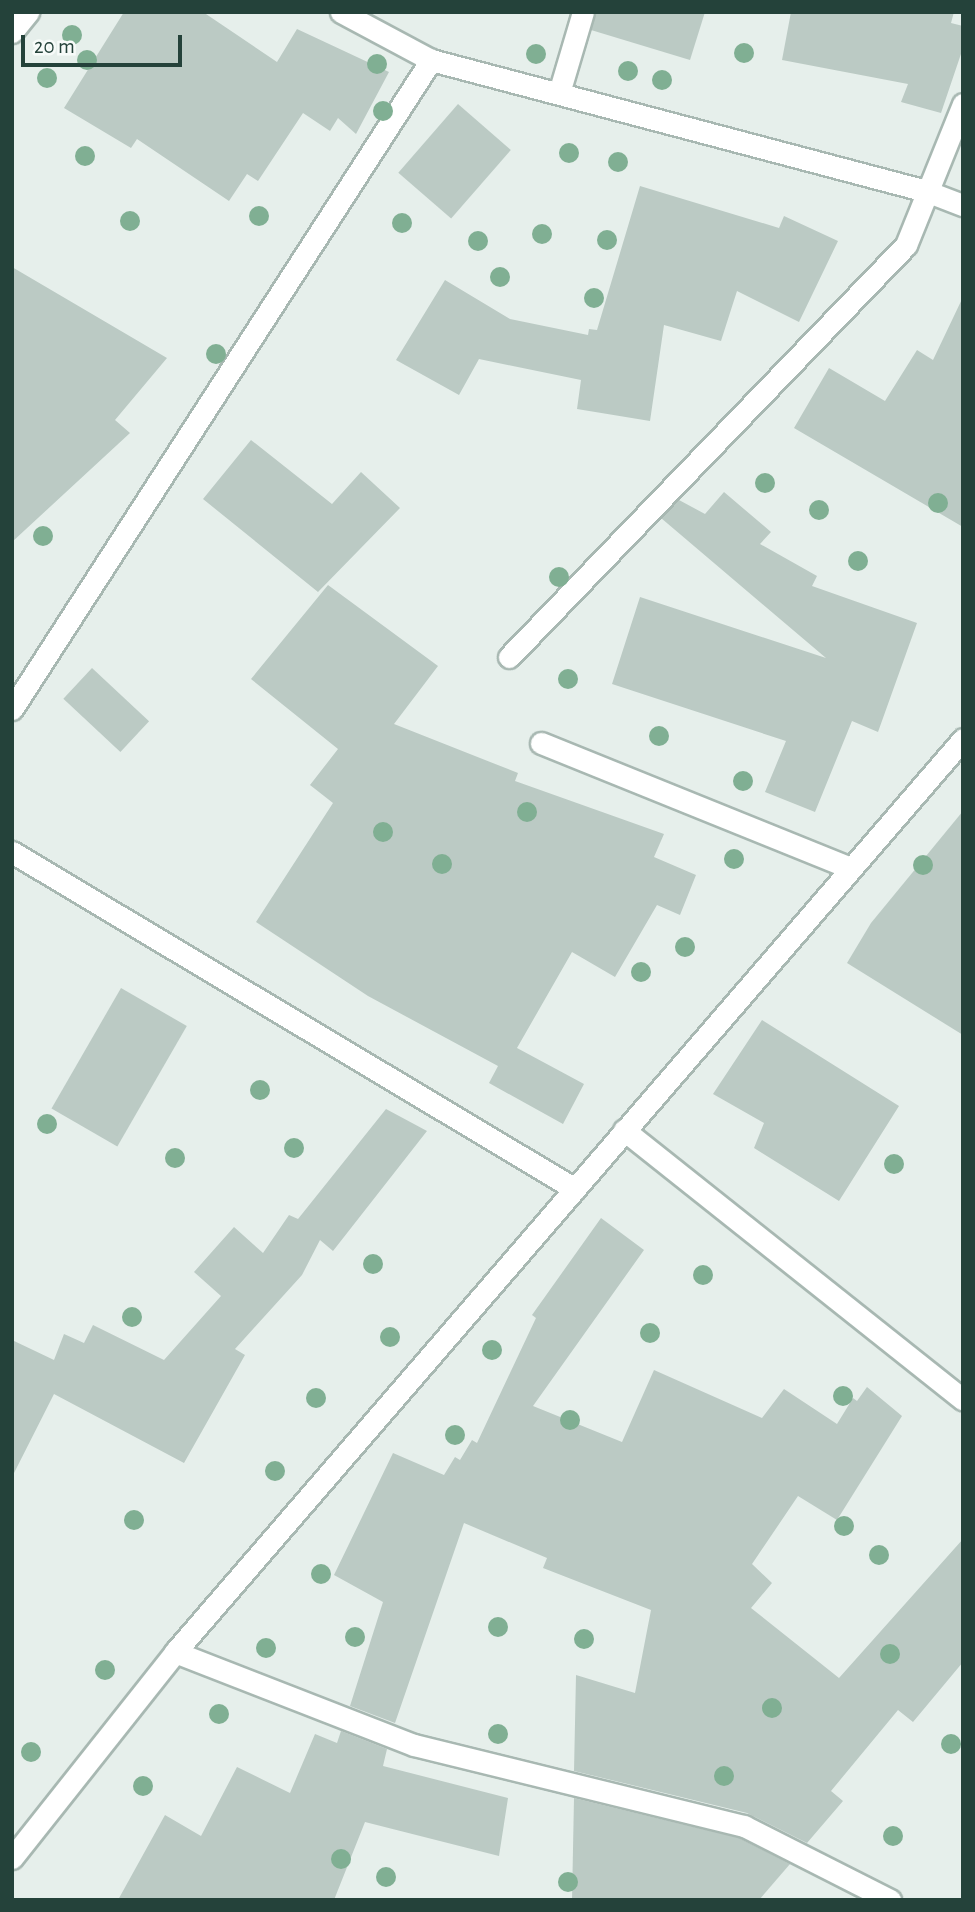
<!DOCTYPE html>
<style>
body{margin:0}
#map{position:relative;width:975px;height:1912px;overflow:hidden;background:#e6efeb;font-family:"Alegreya Sans",sans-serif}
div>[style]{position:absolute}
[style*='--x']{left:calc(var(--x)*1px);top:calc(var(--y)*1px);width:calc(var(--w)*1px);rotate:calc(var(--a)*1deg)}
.building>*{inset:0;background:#bbcac4;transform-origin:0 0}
.roads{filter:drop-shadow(2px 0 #a8b8b2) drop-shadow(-2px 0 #a8b8b2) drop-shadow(0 2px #a8b8b2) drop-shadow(0 -2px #a8b8b2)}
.minor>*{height:21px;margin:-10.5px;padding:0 10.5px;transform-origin:10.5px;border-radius:10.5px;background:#fff}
.trees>*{width:20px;height:20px;margin:-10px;border-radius:50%;background:#80af93}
span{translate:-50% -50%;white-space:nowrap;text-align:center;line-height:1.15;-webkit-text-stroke:5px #f7fbf9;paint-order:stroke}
.frame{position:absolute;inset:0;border:14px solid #24423a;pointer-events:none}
.scale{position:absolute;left:21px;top:35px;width:161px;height:32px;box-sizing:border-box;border:4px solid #24423a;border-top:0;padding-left:9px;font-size:21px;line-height:24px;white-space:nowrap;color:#24423a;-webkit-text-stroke:5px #f7fbf9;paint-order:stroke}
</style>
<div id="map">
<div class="building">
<div style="clip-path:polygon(124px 12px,203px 12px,277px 62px,297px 29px,389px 72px,356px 134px,338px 118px,330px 131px,303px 113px,258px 181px,247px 174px,229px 201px,137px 139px,131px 148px,64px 108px)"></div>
<div style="clip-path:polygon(596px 12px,705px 12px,690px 60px,591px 30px)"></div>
<div style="clip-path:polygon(791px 12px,954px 12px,951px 23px,963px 26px,963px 48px,941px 113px,901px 102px,908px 84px,782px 60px)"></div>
<div style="left:458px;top:104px;width:70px;height:91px;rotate:41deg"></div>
<div style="clip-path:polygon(640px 186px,779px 228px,784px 216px,838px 241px,799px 322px,737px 291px,721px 341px,664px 325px,650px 421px,577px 409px,581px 380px,479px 359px,459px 395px,396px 360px,445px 280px,510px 319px,588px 335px,589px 329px,597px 330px)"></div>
<div style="clip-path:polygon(12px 267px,167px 358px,115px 420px,130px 433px,12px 542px)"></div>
<div style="clip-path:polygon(963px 297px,963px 527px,794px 428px,829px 368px,885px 401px,917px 350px,933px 360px)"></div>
<div style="clip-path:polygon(251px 440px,332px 504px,361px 472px,400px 508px,318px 592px,203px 499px)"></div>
<div style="clip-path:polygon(724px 492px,771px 532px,760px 544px,817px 576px,812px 586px,917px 623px,878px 732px,852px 721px,815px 812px,765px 792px,786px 741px,612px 684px,640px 597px,826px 658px,661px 518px,679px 500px,705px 514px)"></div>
<div style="clip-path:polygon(328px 585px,438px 666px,394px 724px,518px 773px,515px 781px,664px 834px,654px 857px,696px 875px,680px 915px,657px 905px,615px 977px,572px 952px,517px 1048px,584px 1084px,563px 1124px,489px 1083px,498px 1066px,368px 996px,256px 922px,333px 803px,310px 785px,338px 749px,251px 679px)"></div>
<div style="left:92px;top:668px;width:78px;height:42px;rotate:43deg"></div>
<div style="clip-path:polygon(963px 811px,963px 1035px,847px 963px,871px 923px)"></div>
<div style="left:121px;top:988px;width:76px;height:139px;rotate:30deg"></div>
<div style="clip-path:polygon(762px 1020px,899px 1106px,839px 1201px,754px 1148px,764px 1123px,713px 1094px)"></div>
<div style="clip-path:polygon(386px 1109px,427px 1131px,333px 1251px,320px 1240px,302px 1275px,235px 1349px,245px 1355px,184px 1463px,54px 1394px,12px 1477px,12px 1340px,54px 1360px,64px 1334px,84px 1343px,93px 1325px,164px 1360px,221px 1296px,194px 1272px,234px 1227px,263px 1253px,289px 1215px,298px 1219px)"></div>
<div style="clip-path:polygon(601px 1218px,644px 1250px,533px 1406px,622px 1442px,654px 1370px,762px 1418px,784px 1389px,837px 1424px,853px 1398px,857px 1401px,867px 1387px,902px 1416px,837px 1520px,798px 1496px,752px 1564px,772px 1583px,751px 1608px,839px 1678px,963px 1539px,963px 1662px,913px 1722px,898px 1710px,831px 1791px,843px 1801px,807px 1843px,747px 1813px,574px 1771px,576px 1675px,635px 1693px,651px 1610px,543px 1568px,547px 1558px,464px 1523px,395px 1723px,350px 1706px,383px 1602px,334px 1575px,393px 1453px,444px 1475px,455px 1457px,460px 1460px,472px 1440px,477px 1443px,536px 1318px,532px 1315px)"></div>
<div style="clip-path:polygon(341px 1731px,387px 1749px,383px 1766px,508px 1798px,499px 1856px,365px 1822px,334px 1900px,118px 1900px,165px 1815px,201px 1836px,237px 1767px,290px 1793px,315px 1734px,337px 1743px)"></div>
<div style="clip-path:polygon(574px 1798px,739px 1838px,790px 1864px,759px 1900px,572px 1900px)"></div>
</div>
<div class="roads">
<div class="minor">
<div style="--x:341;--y:12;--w:102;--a:28.1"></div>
<div style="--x:431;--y:60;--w:512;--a:14.82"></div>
<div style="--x:926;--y:191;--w:40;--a:21"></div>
<div style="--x:12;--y:32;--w:26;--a:-51"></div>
<div style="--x:559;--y:93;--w:84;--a:-73.5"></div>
<div style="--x:509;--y:657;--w:572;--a:-46.06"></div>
<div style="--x:906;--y:245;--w:152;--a:-68"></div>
<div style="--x:12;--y:709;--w:773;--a:-57.15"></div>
<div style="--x:541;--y:743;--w:334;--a:22"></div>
<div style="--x:12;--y:852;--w:656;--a:30.9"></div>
<div style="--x:624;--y:1130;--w:433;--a:38.5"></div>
<div style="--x:175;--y:1652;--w:256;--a:21.3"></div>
<div style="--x:414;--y:1745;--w:340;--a:13.8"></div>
<div style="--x:744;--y:1826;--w:164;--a:26.9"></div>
<div style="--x:12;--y:1858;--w:263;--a:-51.6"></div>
<div style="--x:175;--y:1652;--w:1206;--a:-49.2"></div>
</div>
</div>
<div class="trees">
<div style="left:72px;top:35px"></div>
<div style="left:744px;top:53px"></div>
<div style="left:536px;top:54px"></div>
<div style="left:87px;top:60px"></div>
<div style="left:377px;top:64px"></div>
<div style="left:628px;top:71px"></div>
<div style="left:47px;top:78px"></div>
<div style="left:662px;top:80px"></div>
<div style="left:383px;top:111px"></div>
<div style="left:569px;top:153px"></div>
<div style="left:85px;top:156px"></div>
<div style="left:618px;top:162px"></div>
<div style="left:259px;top:216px"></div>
<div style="left:130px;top:221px"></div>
<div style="left:402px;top:223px"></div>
<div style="left:542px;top:234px"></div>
<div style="left:607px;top:240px"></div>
<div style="left:478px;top:241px"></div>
<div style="left:500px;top:277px"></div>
<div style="left:594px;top:298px"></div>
<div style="left:216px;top:354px"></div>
<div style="left:765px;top:483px"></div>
<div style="left:938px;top:503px"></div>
<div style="left:819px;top:510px"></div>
<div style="left:43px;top:536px"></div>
<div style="left:858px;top:561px"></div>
<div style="left:559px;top:577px"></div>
<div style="left:568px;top:679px"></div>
<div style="left:659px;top:736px"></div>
<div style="left:743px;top:781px"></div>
<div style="left:527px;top:812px"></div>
<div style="left:383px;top:832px"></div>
<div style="left:734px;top:859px"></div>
<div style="left:442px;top:864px"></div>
<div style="left:923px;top:865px"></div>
<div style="left:685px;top:947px"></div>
<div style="left:641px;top:972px"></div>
<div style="left:260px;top:1090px"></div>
<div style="left:47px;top:1124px"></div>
<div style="left:294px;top:1148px"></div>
<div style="left:175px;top:1158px"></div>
<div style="left:894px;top:1164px"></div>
<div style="left:373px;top:1264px"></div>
<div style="left:703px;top:1275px"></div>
<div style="left:132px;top:1317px"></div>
<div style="left:650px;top:1333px"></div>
<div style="left:390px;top:1337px"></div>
<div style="left:492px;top:1350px"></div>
<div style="left:843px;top:1396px"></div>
<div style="left:316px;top:1398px"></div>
<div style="left:570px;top:1420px"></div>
<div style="left:455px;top:1435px"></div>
<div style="left:275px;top:1471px"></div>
<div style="left:134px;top:1520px"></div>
<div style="left:844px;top:1526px"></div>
<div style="left:879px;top:1555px"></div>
<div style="left:321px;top:1574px"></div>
<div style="left:498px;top:1627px"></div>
<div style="left:355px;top:1637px"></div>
<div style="left:584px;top:1639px"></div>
<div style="left:266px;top:1648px"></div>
<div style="left:890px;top:1654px"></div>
<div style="left:105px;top:1670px"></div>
<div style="left:772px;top:1708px"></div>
<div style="left:219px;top:1714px"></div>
<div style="left:498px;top:1734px"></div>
<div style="left:951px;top:1744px"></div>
<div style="left:31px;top:1752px"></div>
<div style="left:724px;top:1776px"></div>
<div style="left:143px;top:1786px"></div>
<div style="left:893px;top:1836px"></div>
<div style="left:341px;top:1859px"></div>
<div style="left:386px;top:1877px"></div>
<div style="left:568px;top:1882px"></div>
</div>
<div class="frame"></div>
<div class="scale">20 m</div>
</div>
